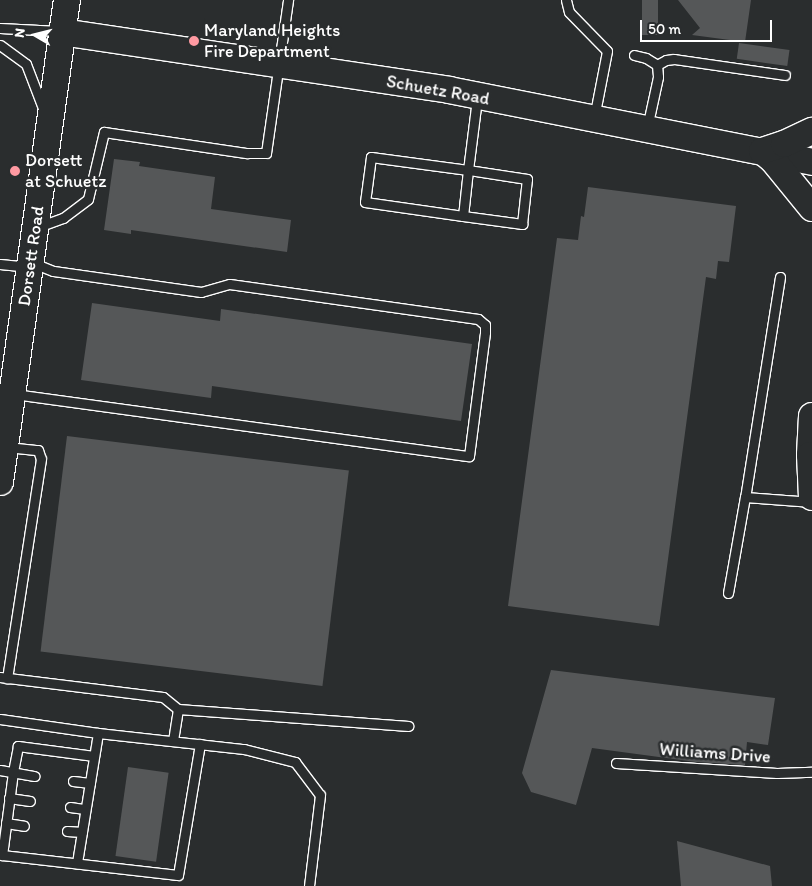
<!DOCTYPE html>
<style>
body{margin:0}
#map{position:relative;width:812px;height:886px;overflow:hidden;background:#2a2d2e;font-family:Itim,sans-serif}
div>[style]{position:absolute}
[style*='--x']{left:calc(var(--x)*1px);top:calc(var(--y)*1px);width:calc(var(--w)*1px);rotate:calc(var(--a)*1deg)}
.building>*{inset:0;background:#555758;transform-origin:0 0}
.roads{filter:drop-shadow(1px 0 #fff) drop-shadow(-1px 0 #fff) drop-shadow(0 1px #fff) drop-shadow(0 -1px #fff)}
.lane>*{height:9px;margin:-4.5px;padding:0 4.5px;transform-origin:4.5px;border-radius:4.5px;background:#2a2d2e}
.secondary>*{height:26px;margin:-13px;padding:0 13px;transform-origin:13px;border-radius:13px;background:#2a2d2e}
.dots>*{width:14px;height:14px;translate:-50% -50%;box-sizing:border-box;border:2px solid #2a2d2e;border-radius:50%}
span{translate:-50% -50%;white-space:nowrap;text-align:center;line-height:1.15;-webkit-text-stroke:5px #2a2d2e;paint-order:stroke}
.poi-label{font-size:18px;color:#fff}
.left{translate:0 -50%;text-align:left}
.street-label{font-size:18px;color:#fff}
.north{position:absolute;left:10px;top:10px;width:50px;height:50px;-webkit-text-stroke:4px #2a2d2e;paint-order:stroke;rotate:278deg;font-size:14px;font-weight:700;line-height:20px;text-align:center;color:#fff}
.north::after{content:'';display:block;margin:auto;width:18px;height:22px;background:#fff;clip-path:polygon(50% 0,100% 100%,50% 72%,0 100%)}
.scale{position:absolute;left:640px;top:20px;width:132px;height:22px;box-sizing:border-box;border:2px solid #fff;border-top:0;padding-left:6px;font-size:15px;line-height:18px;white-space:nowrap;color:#fff;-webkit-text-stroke:4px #2a2d2e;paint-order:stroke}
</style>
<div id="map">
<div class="building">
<div style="left:642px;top:0;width:16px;height:35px"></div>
<div style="clip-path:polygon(678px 0,751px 0,745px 42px,692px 35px,700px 28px)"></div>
<div style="left:739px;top:43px;width:51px;height:16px;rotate:8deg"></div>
<div style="clip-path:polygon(114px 159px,140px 162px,139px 166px,215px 177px,211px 209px,291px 220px,287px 252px,131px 230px,131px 234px,104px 230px)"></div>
<div style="clip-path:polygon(588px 187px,736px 206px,729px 262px,718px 261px,716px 279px,706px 277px,659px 626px,508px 606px,557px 238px,578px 240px,581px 216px,584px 217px)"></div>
<div style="clip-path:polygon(92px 303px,220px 321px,221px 309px,472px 344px,461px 421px,212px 386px,211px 398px,81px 380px)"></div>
<div style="left:67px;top:436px;width:284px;height:217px;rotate:7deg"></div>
<div style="clip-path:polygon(551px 670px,775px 698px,768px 745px,747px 742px,745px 765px,696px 762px,592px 748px,576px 805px,531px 792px,522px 773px)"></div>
<div style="left:128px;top:767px;width:41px;height:90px;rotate:8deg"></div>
<div style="clip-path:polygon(677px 841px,770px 866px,772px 886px,681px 886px)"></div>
</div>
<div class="roads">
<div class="lane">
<div style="--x:566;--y:0;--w:12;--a:76"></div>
<div style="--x:569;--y:12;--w:54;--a:45.7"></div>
<div style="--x:607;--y:51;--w:68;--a:101"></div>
<div style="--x:0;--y:28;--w:59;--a:2.9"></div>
<div style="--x:0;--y:45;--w:32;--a:36"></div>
<div style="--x:26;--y:64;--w:50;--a:69"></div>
<div style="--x:634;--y:55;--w:12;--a:14"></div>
<div style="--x:646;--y:58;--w:13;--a:32"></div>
<div style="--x:657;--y:65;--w:12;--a:85"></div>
<div style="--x:658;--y:77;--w:52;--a:102.2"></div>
<div style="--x:657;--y:65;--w:10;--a:-29"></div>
<div style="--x:666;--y:60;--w:8;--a:-7"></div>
<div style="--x:674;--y:59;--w:112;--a:8.2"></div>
<div style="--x:463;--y:216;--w:60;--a:7.7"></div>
<div style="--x:522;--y:224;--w:45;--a:-83.7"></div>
<div style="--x:527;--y:179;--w:60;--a:-171.3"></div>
<div style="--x:468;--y:170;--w:98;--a:-172.4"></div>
<div style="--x:371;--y:157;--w:45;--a:97.6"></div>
<div style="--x:365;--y:202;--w:99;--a:8.1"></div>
<div style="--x:463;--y:216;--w:46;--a:-83.8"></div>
<div style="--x:468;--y:170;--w:72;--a:-82.8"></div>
<div style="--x:38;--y:227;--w:27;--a:-20"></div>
<div style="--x:63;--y:218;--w:31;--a:-37"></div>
<div style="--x:88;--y:199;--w:69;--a:-76.6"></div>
<div style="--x:104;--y:132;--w:145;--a:8.4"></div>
<div style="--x:247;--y:153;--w:19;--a:0"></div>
<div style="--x:266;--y:153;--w:155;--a:-81.8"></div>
<div style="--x:0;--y:264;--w:27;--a:6"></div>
<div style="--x:780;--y:277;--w:223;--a:99"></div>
<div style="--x:745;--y:497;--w:67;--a:4.3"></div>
<div style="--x:14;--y:394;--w:459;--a:7.8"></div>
<div style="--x:469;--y:456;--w:125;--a:-82.6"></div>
<div style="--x:485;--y:332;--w:7;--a:-90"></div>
<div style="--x:485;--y:325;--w:9;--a:-139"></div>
<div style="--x:478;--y:319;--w:251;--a:-172"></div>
<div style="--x:229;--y:284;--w:29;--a:164"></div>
<div style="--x:201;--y:292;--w:149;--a:-171.9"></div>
<div style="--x:53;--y:271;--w:22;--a:-158"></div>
<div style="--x:7;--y:447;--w:31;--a:6"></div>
<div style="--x:38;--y:450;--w:9;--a:72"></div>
<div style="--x:41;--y:459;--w:222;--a:98.8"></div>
<div style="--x:728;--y:593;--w:97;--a:-80"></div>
<div style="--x:0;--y:677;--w:164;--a:7"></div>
<div style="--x:163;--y:697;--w:19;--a:39"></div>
<div style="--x:178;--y:709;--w:32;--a:99"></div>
<div style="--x:178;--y:709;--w:231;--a:4.2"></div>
<div style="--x:0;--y:719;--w:99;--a:8.1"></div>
<div style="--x:98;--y:733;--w:132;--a:99.2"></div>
<div style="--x:98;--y:733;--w:147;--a:6.3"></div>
<div style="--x:244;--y:749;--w:53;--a:14.3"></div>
<div style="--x:295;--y:762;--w:41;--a:52.9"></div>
<div style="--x:320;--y:795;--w:92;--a:96.9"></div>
<div style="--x:94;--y:756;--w:77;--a:-172.5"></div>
<div style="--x:18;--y:746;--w:26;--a:101"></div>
<div style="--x:13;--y:772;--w:84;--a:97.5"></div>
<div style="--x:2;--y:855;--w:177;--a:6.5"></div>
<div style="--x:178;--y:875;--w:133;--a:-80.5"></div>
<div style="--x:616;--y:763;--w:161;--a:3.6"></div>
<div style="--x:777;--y:773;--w:35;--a:-2"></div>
<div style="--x:0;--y:770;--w:35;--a:10"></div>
<div style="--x:73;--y:781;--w:17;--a:7"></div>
<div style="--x:9;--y:798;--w:21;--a:8"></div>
<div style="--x:70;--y:807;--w:15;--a:8"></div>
<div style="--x:6;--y:823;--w:18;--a:9"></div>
<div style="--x:67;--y:831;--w:15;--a:4"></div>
</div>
<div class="secondary">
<div style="--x:62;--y:32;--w:391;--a:8.5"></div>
<div style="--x:449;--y:90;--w:370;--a:11.2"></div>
<div style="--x:762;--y:151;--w:14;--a:39"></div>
<div style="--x:773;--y:160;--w:62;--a:50.9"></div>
<div style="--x:762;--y:151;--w:23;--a:-18"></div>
<div style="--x:784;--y:144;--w:31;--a:-25"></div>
<div style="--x:812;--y:416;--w:39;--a:93"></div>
<div style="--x:810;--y:455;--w:42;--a:87.3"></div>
<div style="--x:0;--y:482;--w:487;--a:-82.1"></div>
</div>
</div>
<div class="dots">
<div style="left:194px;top:41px;background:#ff9aa2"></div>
<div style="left:15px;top:171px;background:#ff9aa2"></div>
</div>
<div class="poi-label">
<span class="left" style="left:204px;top:41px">Maryland Heights<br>Fire Department</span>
<span class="left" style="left:25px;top:171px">Dorsett<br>at Schuetz</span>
</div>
<div class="street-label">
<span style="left:438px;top:90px;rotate:10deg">Schuetz Road</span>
<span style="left:31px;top:256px;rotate:-82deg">Dorsett Road</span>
<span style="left:715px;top:753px;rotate:4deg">Williams Drive</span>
</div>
<div class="north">N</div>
<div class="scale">50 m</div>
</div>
